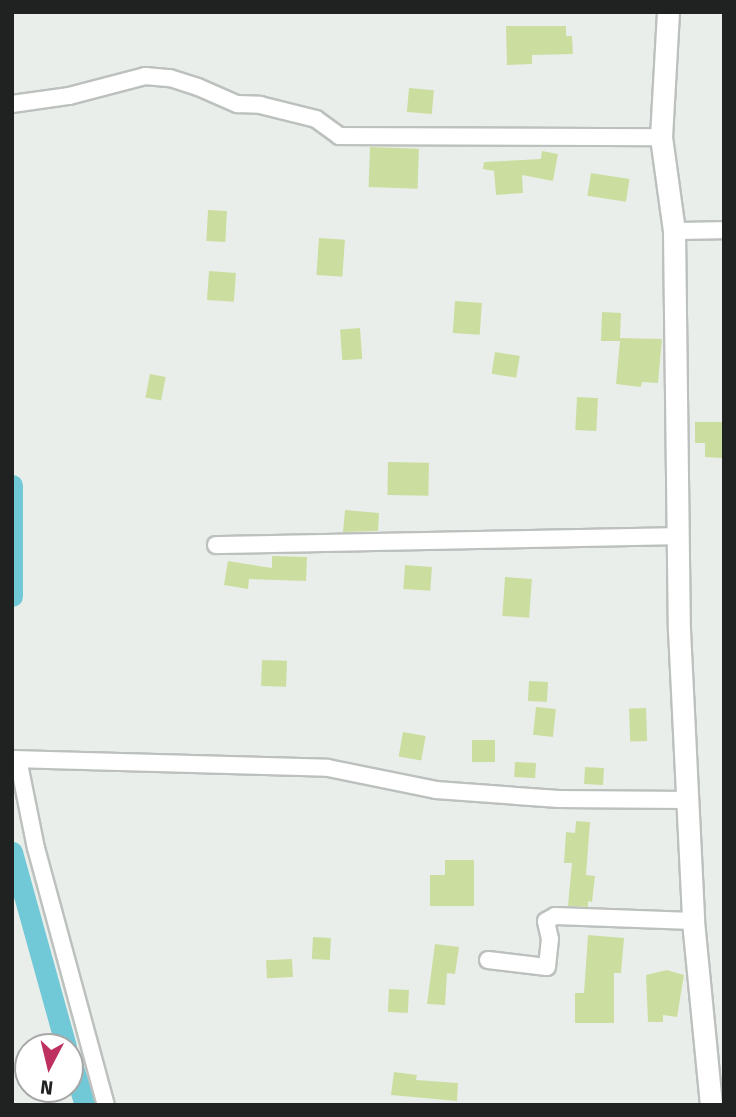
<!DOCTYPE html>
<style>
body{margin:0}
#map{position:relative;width:736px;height:1117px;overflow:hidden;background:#eaeeeb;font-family:"Fira Sans",sans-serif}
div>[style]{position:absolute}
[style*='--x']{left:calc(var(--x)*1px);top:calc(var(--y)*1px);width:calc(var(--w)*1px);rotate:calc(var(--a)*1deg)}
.canal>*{height:21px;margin:-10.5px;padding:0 10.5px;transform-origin:10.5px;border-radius:10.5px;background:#71c8d6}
.building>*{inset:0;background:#cbde9f;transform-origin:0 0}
.roads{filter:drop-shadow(2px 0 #bdc1be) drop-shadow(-2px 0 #bdc1be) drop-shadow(0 2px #bdc1be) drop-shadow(0 -2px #bdc1be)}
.minor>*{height:16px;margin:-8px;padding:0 8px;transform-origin:8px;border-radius:8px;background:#fff}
.secondary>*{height:21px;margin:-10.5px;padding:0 10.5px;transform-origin:10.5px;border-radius:10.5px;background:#fff}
span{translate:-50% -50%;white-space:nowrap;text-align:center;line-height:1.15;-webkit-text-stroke:5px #fff;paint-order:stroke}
.frame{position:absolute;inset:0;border:14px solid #202221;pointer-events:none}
.north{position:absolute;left:14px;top:1033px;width:70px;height:70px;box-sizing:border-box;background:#fff;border:2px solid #a6a7a6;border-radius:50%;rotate:187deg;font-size:19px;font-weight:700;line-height:28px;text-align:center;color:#202221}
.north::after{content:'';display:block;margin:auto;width:24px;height:32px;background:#be3060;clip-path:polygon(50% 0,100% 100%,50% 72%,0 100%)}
</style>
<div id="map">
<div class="canal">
<div style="--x:12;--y:485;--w:111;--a:90"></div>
<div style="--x:12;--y:852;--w:202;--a:74.5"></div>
<div style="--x:70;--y:1058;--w:49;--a:72.3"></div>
</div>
<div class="building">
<div style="clip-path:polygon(506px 26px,566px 26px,566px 36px,572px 36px,573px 54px,532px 55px,532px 64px,507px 65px)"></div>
<div style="left:409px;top:88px;width:25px;height:24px;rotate:5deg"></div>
<div style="left:370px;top:147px;width:49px;height:40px;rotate:2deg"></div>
<div style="clip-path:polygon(542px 151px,558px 154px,553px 181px,522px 175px,523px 193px,496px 195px,494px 171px,483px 169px,484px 162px,541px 159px)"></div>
<div style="left:591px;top:173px;width:39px;height:23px;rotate:9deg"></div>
<div style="left:208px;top:210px;width:19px;height:31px;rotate:3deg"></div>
<div style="left:319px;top:238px;width:26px;height:37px;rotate:4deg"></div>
<div style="left:209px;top:271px;width:27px;height:29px;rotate:4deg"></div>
<div style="left:455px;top:301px;width:27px;height:32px;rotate:4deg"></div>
<div style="clip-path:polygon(602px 312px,621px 313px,620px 338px,662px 339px,658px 383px,642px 382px,641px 387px,616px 384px,620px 341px,601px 341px)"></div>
<div style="left:360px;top:328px;width:31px;height:20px;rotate:86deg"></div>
<div style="left:495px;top:352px;width:25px;height:22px;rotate:9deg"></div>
<div style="left:150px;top:374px;width:16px;height:24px;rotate:11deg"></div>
<div style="left:577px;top:397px;width:21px;height:33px;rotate:3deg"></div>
<div style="clip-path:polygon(695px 422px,723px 422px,722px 458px,705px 457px,705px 443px,695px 443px)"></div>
<div style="left:388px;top:462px;width:41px;height:33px;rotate:1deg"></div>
<div style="clip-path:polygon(345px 510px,379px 513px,378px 531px,343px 532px)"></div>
<div style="clip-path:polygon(272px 556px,307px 557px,306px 581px,249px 579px,248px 589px,224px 585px,228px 561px,272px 568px)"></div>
<div style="left:405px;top:565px;width:27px;height:24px;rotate:4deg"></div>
<div style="left:505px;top:577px;width:27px;height:39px;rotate:4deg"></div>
<div style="left:262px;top:660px;width:25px;height:26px;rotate:2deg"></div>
<div style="left:529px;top:681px;width:19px;height:20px;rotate:3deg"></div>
<div style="left:536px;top:707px;width:20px;height:28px;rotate:6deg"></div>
<div style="left:646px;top:708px;width:33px;height:17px;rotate:88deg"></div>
<div style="left:403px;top:732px;width:23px;height:25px;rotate:10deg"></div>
<div style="left:472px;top:740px;width:23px;height:22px"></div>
<div style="left:515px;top:762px;width:21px;height:15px;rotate:3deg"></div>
<div style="left:585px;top:767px;width:19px;height:17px;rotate:3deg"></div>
<div style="clip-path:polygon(576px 821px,590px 822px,586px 875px,595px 876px,592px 902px,588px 901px,588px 907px,568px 906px,572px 863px,564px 863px,566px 832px,575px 833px)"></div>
<div style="clip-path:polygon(445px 860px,474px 860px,474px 906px,430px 906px,430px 875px,445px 875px)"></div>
<div style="clip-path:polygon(588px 935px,624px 938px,621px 973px,614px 973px,614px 1023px,575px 1023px,575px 993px,584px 993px)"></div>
<div style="left:313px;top:937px;width:18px;height:22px;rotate:3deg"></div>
<div style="clip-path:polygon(435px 944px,459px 947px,455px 974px,447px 973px,445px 1005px,427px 1004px)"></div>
<div style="left:292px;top:959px;width:18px;height:26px;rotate:87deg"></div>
<div style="clip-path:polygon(667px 970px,684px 975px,677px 1017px,663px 1015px,663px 1022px,648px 1022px,646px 975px)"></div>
<div style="left:389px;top:989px;width:20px;height:23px;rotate:3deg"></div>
<div style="clip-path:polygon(394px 1072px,417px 1075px,416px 1080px,458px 1083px,457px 1101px,391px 1095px)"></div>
</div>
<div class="roads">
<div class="minor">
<div style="--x:12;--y:104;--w:58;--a:-8"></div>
<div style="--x:69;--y:96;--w:79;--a:-14.7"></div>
<div style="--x:145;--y:76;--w:25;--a:5"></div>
<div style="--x:170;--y:78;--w:29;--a:18"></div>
<div style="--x:198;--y:87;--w:43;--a:23.6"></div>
<div style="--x:237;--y:104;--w:23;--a:2"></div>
<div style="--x:260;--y:105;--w:58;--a:14"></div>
<div style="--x:316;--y:119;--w:29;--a:36"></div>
<div style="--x:339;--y:136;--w:322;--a:0.2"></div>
<div style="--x:674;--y:231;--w:50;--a:-1.1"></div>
<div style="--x:216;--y:545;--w:460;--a:-1.1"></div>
<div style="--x:12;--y:759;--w:316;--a:1.6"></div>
<div style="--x:328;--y:768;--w:110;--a:11.5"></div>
<div style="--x:436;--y:790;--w:123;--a:4.2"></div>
<div style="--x:559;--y:799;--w:128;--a:0.4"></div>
<div style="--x:15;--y:760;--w:6;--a:45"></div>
<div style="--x:19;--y:764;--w:86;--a:78.6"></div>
<div style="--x:36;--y:848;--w:266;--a:74.8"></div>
<div style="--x:488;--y:960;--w:59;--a:6.8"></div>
<div style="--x:547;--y:967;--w:28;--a:-84"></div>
<div style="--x:550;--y:939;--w:18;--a:-103"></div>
<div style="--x:546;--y:921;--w:10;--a:-29"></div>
<div style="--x:555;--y:916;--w:138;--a:2.1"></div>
</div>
<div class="secondary">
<div style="--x:668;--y:12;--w:125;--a:93.2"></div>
<div style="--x:661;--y:137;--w:95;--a:82.1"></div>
<div style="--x:674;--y:231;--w:399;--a:89.3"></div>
<div style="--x:679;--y:630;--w:291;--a:87.2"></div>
<div style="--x:693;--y:921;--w:185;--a:84.4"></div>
</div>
</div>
<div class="frame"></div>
<div class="north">N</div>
</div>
